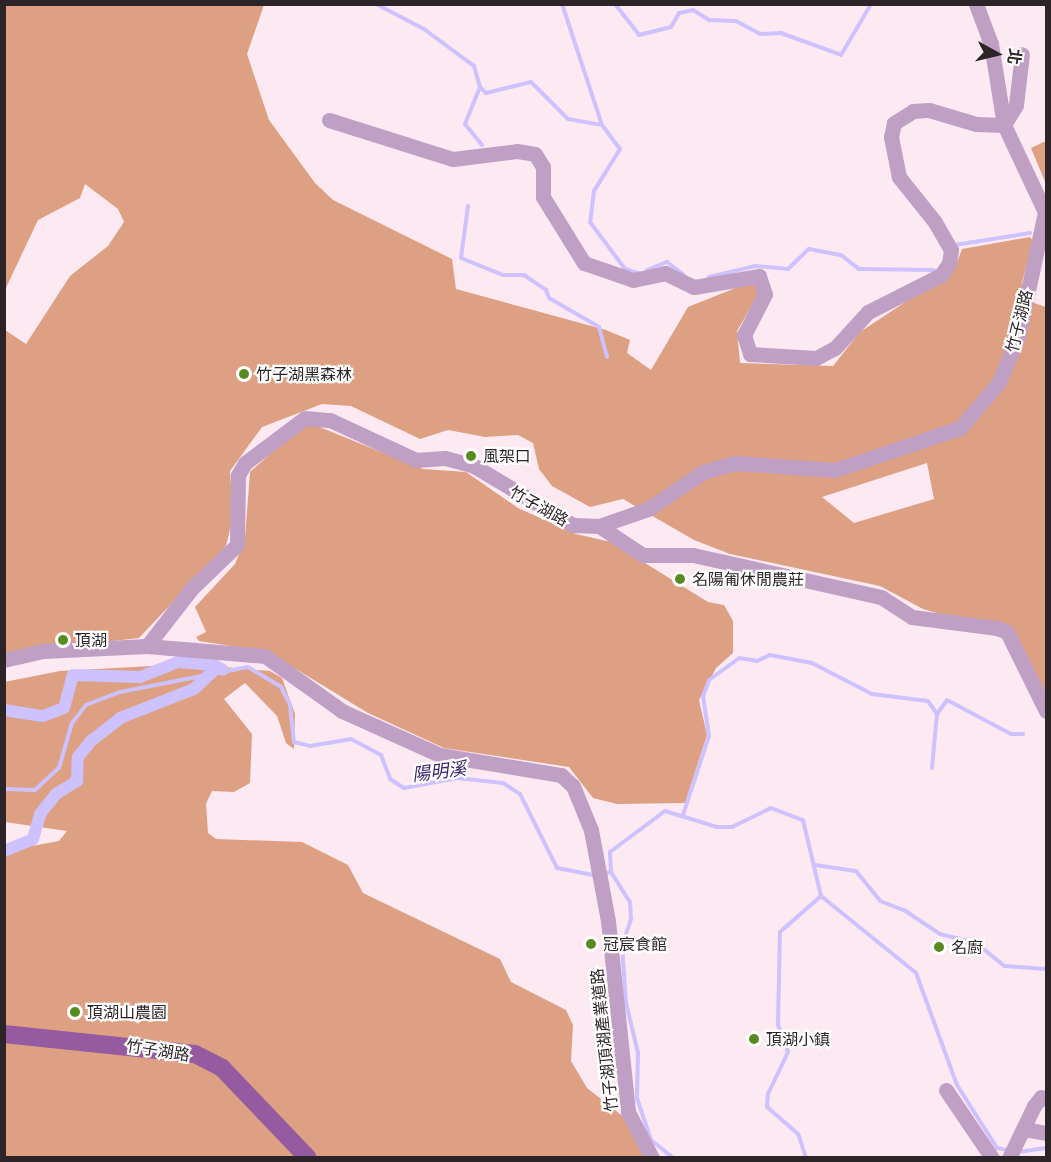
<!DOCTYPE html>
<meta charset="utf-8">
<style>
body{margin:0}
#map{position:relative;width:1051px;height:1162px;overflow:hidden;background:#fde9f2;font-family:"Noto Sans","Noto Sans TC",sans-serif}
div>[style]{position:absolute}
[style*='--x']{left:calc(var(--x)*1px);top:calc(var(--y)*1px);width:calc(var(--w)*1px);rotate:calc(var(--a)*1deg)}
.forest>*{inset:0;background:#dda082}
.stream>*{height:4px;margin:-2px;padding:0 2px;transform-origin:2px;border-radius:2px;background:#cdc1fe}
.canal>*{height:12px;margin:-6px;padding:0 6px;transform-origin:6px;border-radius:6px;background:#cdc1fe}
.street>*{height:15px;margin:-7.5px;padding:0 7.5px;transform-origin:7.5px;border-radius:7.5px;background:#c09fc5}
.primary>*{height:18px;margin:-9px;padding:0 9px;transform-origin:9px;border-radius:9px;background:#955a9f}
.dots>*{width:16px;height:16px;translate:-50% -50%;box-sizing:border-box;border:3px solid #fff;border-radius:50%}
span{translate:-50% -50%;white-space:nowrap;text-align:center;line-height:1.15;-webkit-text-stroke:4.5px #fff;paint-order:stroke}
.street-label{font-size:16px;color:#2d2428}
.poi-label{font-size:16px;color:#2d2428}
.left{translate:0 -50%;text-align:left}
.water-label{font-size:18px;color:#3a2569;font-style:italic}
.frame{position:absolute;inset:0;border:6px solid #2d2428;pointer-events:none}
.north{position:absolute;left:967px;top:24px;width:60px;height:60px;-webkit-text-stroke:4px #fff;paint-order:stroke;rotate:98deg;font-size:16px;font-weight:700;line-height:24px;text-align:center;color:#2d2428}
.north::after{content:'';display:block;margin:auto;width:21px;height:27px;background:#2d2428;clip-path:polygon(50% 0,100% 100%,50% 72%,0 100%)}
</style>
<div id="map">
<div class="forest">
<div style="clip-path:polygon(evenodd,5px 5px,264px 5px,247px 54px,269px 120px,315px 183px,333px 200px,452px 259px,456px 289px,606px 330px,630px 340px,627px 353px,651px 370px,688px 307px,748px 283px,758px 287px,759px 293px,737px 331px,740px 363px,833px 366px,860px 332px,954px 270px,962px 249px,1030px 237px,1033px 241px,1022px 283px,1031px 302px,1046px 307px,1046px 695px,1016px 636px,923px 609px,880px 586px,730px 554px,694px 540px,623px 499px,590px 507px,552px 486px,539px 469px,533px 443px,518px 435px,485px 437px,448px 430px,420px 439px,351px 406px,322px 404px,262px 427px,230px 471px,233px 517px,226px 546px,139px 638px,5px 653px,5px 330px,26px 344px,70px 276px,108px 246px,124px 222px,118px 209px,85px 184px,80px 198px,38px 220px,5px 290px,5px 5px,927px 463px,934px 499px,854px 523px,822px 497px,927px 463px)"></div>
<div style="clip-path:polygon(1046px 141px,1046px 184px,1031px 148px)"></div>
<div style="clip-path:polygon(301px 426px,317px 426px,423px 469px,466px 472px,518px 508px,576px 534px,611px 542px,708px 602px,724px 605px,733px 621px,733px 653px,716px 668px,699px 700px,707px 735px,685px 803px,617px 804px,593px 798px,569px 767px,444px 748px,368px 713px,268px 652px,199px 641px,196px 637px,206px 632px,195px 607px,235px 564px,245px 539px,250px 472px)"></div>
<div style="clip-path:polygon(188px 664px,270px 671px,282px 678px,295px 714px,294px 749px,286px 743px,277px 716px,245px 683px,224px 699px,252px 734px,250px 783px,234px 792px,212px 791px,206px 804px,208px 833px,216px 839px,302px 842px,348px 865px,363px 893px,500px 959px,511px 982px,566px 1010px,573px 1025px,571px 1061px,587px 1088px,625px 1118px,645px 1157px,5px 1157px,5px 851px,59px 841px,67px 831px,5px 822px,4px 682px,60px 671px)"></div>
</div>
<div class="stream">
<div style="--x:376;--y:4;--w:54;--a:27.5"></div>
<div style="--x:424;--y:29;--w:62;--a:36.5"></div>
<div style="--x:474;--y:66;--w:22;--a:74"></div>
<div style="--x:480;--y:87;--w:40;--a:112"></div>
<div style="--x:465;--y:124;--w:27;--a:51"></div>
<div style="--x:562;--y:4;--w:127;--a:71.7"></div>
<div style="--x:602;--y:125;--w:30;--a:53"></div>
<div style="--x:620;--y:149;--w:49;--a:121.8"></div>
<div style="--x:594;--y:191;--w:31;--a:97"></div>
<div style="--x:590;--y:222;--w:59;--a:53.3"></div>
<div style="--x:625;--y:269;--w:14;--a:17"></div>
<div style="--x:615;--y:4;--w:39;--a:52"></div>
<div style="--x:639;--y:35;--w:33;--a:-14"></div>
<div style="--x:671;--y:27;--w:16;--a:-60"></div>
<div style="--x:679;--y:13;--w:14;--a:-12"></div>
<div style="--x:693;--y:10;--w:19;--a:32"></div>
<div style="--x:709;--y:20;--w:27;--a:2"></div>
<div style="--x:736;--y:21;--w:27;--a:28"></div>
<div style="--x:760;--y:34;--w:21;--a:-3"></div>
<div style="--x:781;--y:33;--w:64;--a:20.1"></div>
<div style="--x:841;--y:55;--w:59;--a:-59.5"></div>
<div style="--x:480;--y:87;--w:8;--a:45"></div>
<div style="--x:486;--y:93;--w:46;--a:-13.7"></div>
<div style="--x:531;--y:82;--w:52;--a:45"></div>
<div style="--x:568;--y:119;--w:34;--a:10"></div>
<div style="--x:468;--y:206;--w:52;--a:97.7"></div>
<div style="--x:461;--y:258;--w:45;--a:22"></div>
<div style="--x:503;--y:275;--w:21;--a:0"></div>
<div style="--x:524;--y:275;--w:27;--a:34"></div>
<div style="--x:546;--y:290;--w:9;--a:69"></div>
<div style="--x:549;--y:298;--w:58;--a:30.1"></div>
<div style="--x:599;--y:327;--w:31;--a:75"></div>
<div style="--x:955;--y:245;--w:76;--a:-9.1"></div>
<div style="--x:647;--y:270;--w:22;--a:-22"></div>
<div style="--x:667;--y:262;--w:20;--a:37"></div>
<div style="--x:709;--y:277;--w:47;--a:-13.4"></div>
<div style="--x:755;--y:266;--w:33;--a:5"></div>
<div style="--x:788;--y:269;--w:29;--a:-44"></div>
<div style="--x:809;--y:249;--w:33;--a:11"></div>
<div style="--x:841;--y:255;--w:23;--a:38"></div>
<div style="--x:859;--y:269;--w:75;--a:0.8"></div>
<div style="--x:932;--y:768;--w:54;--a:-84.7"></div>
<div style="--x:4;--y:789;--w:31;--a:2"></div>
<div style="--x:35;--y:790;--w:33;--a:-43"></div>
<div style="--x:59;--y:768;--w:47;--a:-73.9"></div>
<div style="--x:72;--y:723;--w:23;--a:-52"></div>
<div style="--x:86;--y:705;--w:36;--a:-21"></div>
<div style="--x:120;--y:692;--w:130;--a:-11.1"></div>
<div style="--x:248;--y:667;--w:39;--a:31"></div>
<div style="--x:281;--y:687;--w:20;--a:63"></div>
<div style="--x:290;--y:705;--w:37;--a:84"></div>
<div style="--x:294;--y:742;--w:16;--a:14"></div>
<div style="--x:310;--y:746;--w:42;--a:-9.7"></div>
<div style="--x:351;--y:739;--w:34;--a:28"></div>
<div style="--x:381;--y:755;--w:26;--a:69"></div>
<div style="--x:390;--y:779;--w:17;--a:33"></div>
<div style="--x:404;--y:788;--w:54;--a:-10.7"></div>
<div style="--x:457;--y:778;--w:46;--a:6.2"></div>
<div style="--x:503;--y:783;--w:20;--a:33"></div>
<div style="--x:520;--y:794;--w:83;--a:63.4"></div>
<div style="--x:557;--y:868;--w:38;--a:11"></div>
<div style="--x:683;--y:815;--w:83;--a:-71.8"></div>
<div style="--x:709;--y:736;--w:40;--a:-98.5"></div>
<div style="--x:703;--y:696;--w:17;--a:-69"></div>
<div style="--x:709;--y:680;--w:37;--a:-36"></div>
<div style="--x:739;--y:658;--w:18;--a:9"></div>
<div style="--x:757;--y:661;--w:14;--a:-25"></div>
<div style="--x:770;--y:655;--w:43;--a:10.8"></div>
<div style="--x:812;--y:663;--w:68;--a:27.3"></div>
<div style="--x:872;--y:694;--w:56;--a:7.1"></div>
<div style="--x:928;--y:701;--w:16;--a:55"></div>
<div style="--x:937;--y:714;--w:17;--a:-54"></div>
<div style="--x:947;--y:700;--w:72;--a:28"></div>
<div style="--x:1011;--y:734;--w:12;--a:0"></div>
<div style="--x:815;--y:865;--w:41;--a:8.3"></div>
<div style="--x:856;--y:871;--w:38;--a:51"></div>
<div style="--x:880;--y:901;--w:26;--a:21"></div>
<div style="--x:904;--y:910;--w:43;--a:33.7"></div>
<div style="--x:940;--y:934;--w:37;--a:14"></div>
<div style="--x:976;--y:943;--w:36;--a:39"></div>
<div style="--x:1004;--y:966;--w:42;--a:4.1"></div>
<div style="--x:611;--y:872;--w:20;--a:-93"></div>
<div style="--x:610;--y:852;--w:69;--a:-36.7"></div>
<div style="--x:665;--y:811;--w:54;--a:17.1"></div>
<div style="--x:717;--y:827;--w:15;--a:0"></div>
<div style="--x:732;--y:827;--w:43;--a:-26"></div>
<div style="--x:771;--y:808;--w:34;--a:21"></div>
<div style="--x:803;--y:820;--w:78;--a:76.7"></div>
<div style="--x:821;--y:896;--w:122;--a:39"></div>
<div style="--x:916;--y:973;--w:119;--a:69.9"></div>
<div style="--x:957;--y:1085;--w:75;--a:57.6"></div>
<div style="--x:997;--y:1148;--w:10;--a:11"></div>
<div style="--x:602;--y:874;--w:9;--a:-13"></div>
<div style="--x:611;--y:872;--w:36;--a:58"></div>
<div style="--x:630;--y:902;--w:17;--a:87"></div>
<div style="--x:631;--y:919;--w:28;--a:108"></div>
<div style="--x:622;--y:946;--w:57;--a:86"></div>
<div style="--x:626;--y:1003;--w:51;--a:76.5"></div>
<div style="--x:638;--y:1053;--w:45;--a:91.3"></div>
<div style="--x:637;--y:1098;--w:44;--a:71.6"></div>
<div style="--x:651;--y:1140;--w:28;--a:39"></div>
<div style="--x:1018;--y:1152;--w:28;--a:-8"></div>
<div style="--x:806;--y:1158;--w:25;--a:-108"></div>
<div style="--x:798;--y:1134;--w:41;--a:-138.9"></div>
<div style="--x:767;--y:1107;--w:13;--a:-86"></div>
<div style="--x:768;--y:1094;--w:47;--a:-64.5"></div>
<div style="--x:788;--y:1052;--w:29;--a:-110"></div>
<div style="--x:778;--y:1025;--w:93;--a:-88.8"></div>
<div style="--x:780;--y:932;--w:55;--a:-41.3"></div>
</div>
<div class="canal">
<div style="--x:214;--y:665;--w:10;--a:29"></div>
<div style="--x:4;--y:710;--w:39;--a:9"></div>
<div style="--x:43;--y:716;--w:22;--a:-21"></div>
<div style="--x:64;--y:708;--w:34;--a:-75"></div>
<div style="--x:73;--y:675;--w:67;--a:1.7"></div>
<div style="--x:140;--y:677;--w:41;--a:-21.5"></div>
<div style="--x:178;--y:662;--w:33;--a:5"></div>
<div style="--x:4;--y:851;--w:31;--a:-22"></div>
<div style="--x:33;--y:839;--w:26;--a:-74"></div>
<div style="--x:40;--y:814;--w:26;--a:-51"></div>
<div style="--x:56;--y:794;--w:25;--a:-32"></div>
<div style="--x:77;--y:781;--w:24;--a:-88"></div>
<div style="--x:78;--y:757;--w:21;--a:-51"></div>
<div style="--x:91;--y:741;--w:37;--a:-38"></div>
<div style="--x:120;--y:718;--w:79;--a:-21.4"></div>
<div style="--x:194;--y:689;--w:26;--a:-43"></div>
</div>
<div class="street">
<div style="--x:329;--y:120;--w:130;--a:17.5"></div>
<div style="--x:453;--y:159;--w:64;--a:-7.1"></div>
<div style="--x:517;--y:151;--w:18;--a:9"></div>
<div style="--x:535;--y:154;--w:15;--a:58"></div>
<div style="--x:543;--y:167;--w:30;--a:90"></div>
<div style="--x:543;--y:197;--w:78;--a:58.2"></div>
<div style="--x:584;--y:263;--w:52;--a:19.1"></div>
<div style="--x:633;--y:280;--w:33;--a:-12"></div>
<div style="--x:665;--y:273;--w:32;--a:26"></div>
<div style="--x:694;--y:287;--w:66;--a:-9.6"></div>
<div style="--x:759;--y:276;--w:19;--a:72"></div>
<div style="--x:765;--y:294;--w:46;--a:117.1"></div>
<div style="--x:744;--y:335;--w:20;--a:72"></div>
<div style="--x:750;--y:354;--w:66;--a:3.5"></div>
<div style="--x:816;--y:358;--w:21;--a:-28"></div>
<div style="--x:835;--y:348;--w:49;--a:-47.5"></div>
<div style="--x:868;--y:312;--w:82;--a:-26.9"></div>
<div style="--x:941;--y:275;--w:14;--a:-56"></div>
<div style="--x:949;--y:263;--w:13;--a:-81"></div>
<div style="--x:951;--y:250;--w:32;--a:-120"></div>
<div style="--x:935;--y:222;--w:58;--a:-128.7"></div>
<div style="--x:899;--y:177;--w:41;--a:-101.3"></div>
<div style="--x:891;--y:137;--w:14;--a:-78"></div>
<div style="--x:894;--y:123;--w:22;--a:-32"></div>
<div style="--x:913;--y:111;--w:16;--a:-4"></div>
<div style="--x:929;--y:110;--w:49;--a:16.6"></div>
<div style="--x:976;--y:124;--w:28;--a:2"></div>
<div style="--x:1004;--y:125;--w:23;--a:-59"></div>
<div style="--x:1016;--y:105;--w:51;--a:-83.3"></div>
<div style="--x:599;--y:526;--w:53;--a:33.4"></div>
<div style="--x:643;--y:555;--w:50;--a:0"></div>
<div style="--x:693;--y:555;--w:193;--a:12.6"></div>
<div style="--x:881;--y:597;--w:37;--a:33"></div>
<div style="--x:912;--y:617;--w:86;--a:7.4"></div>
<div style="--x:997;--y:628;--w:11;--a:22"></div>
<div style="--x:1007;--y:632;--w:88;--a:63.7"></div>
<div style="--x:147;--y:646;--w:73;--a:-52.2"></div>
<div style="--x:192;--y:588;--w:62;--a:-43.7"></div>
<div style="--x:237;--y:545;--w:70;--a:-89.2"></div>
<div style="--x:238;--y:475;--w:14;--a:-60"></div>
<div style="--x:245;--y:463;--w:75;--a:-36.9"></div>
<div style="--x:305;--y:418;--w:25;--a:5"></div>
<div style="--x:330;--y:420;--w:95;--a:24.9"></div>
<div style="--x:416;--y:460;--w:29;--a:-4"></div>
<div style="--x:445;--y:458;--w:30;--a:15"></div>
<div style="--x:474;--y:466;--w:115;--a:30.8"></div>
<div style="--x:573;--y:525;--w:26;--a:2"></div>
<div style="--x:599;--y:526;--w:52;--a:-19.1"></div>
<div style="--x:648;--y:509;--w:66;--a:-33.9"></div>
<div style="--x:703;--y:472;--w:33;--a:-16"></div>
<div style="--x:735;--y:463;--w:100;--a:4"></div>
<div style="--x:835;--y:470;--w:132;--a:-18.6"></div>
<div style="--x:960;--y:428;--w:60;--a:-49.7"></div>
<div style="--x:999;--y:382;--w:49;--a:-67.1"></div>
<div style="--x:1018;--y:337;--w:128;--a:-77.8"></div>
<div style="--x:1045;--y:212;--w:96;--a:-115.2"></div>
<div style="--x:1004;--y:125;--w:82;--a:-99.1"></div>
<div style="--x:991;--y:44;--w:43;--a:-110.6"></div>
<div style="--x:4;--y:660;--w:40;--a:-13"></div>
<div style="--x:43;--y:651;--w:104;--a:-2.8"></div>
<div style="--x:147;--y:646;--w:118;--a:4.8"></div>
<div style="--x:265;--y:656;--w:95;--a:35.5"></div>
<div style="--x:342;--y:711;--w:107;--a:24.2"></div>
<div style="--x:440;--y:755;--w:123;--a:9.4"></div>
<div style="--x:561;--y:775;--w:16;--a:43"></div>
<div style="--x:573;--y:786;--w:48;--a:67.8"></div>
<div style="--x:591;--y:830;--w:93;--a:79.4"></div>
<div style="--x:608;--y:921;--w:192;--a:84"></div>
<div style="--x:628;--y:1112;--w:52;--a:62.4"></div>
<div style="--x:946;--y:1090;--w:82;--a:55.9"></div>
<div style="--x:1024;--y:1129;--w:22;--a:10"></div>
<div style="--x:1009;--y:1158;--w:58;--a:-64.3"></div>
<div style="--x:1034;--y:1106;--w:11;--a:-52"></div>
<div style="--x:1041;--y:1097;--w:5;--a:22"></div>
</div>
<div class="primary">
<div style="--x:4;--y:1034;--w:192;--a:6"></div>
<div style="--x:195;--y:1054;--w:30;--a:27"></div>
<div style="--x:222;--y:1068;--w:124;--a:46.3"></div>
</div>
<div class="dots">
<div style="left:244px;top:374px;background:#588a21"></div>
<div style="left:471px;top:456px;background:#588a21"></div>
<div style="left:680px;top:579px;background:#588a21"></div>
<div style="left:63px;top:640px;background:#588a21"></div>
<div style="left:591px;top:944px;background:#588a21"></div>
<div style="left:939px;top:947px;background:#588a21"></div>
<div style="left:75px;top:1012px;background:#588a21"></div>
<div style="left:754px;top:1039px;background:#588a21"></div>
</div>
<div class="street-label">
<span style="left:1019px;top:321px;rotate:-76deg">竹子湖路</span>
<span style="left:539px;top:506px;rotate:29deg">竹子湖路</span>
<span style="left:604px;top:1040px;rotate:-96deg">竹子湖頂湖產業道路</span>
<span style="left:158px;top:1050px;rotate:9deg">竹子湖路</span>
</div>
<div class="poi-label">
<span class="left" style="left:256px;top:374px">竹子湖黑森林</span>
<span class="left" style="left:483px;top:456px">風架口</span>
<span class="left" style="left:692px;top:579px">名陽匍休閒農莊</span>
<span class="left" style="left:75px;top:640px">頂湖</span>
<span class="left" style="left:603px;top:944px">冠宸食館</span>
<span class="left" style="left:951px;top:947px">名廚</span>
<span class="left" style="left:87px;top:1012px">頂湖山農園</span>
<span class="left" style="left:766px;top:1039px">頂湖小鎮</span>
</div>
<div class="water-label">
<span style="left:439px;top:771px;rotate:-7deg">陽明溪</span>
</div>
<div class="frame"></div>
<div class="north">北</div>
</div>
